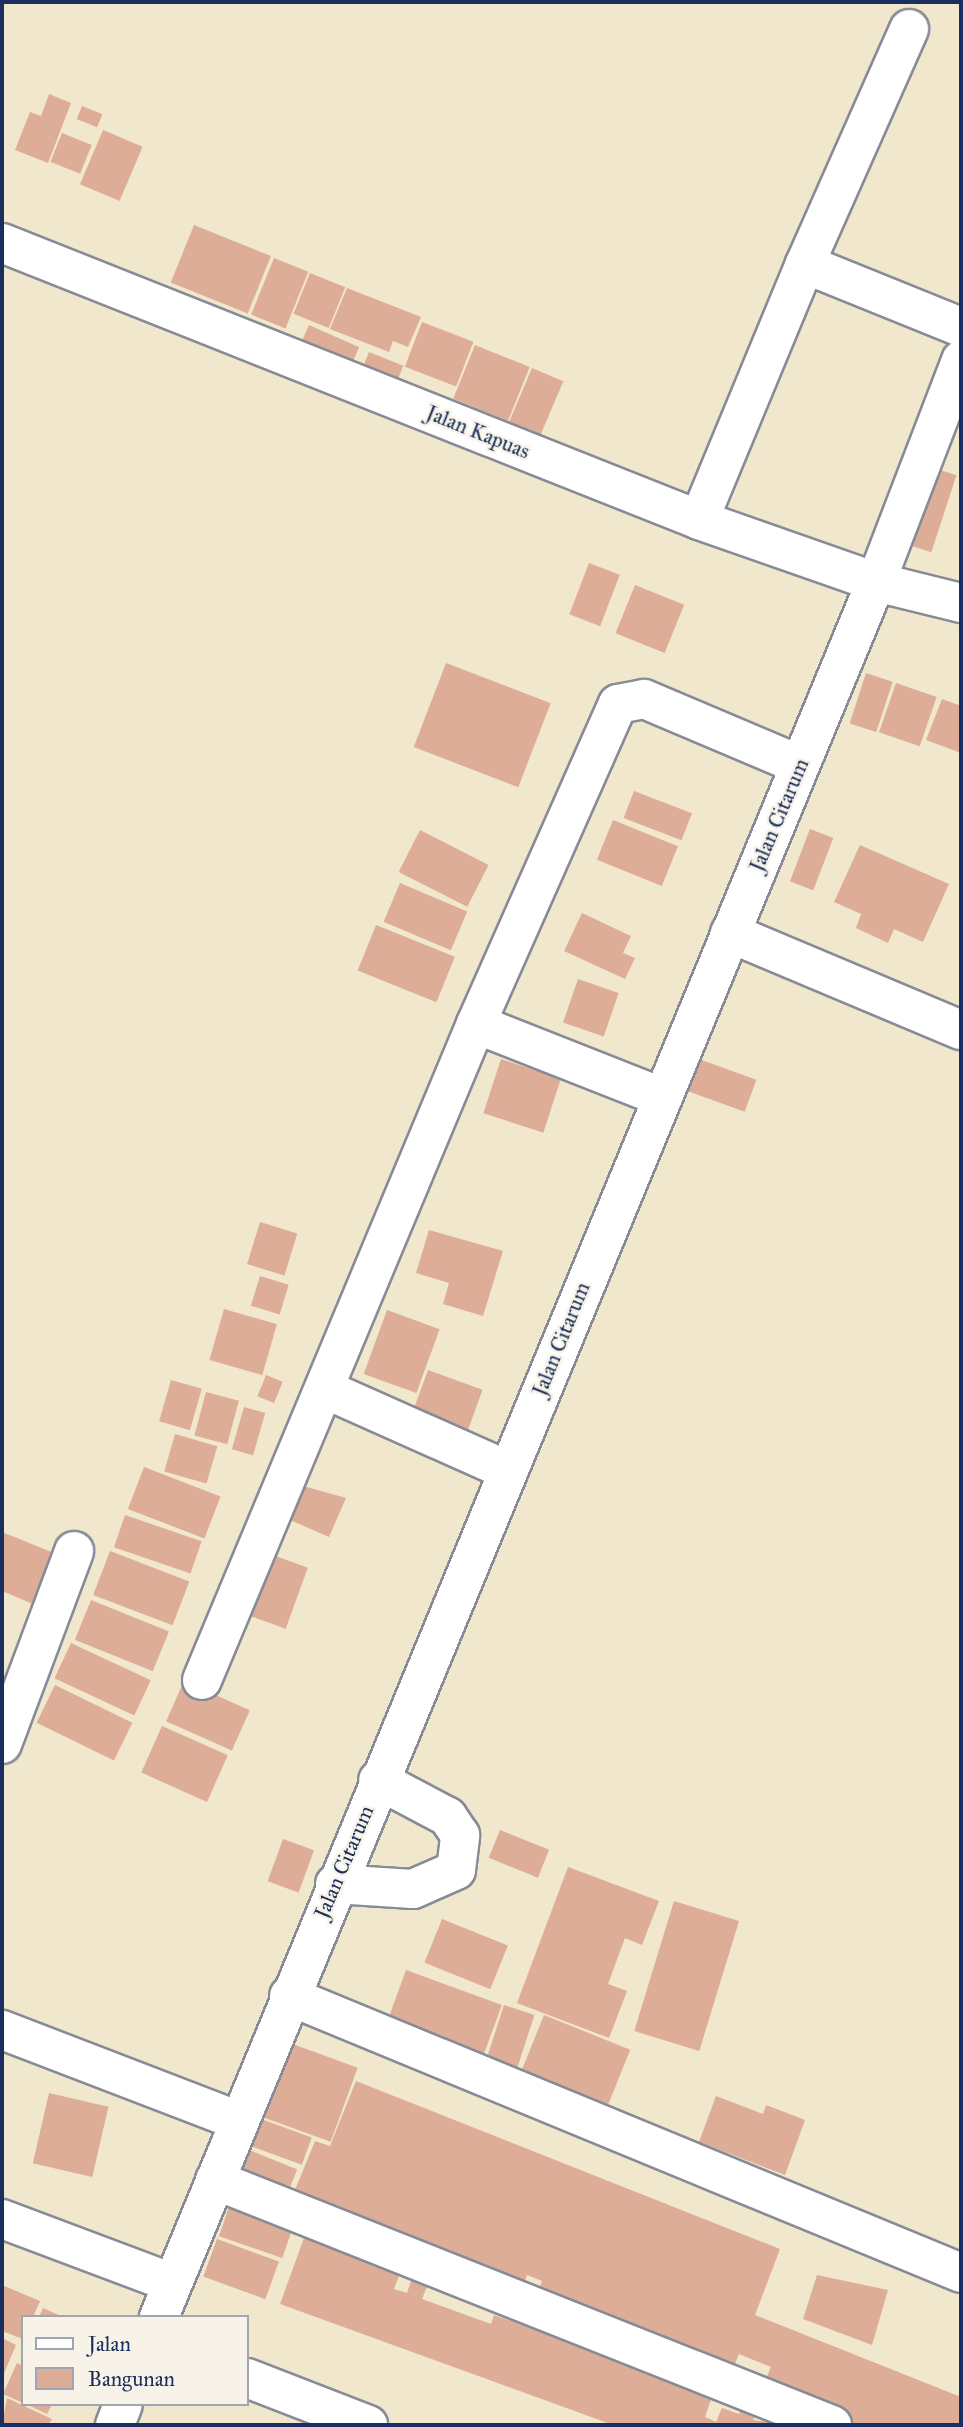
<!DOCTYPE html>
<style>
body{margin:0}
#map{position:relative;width:963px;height:2427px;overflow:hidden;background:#f0e7cd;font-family:"IM FELL Great Primer",serif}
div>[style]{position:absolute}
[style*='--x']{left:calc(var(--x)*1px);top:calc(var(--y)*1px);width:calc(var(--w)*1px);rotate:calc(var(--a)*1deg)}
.building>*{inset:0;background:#ddad97;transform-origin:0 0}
.roads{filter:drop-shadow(2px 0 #868b96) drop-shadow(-2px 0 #868b96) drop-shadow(0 2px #868b96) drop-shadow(0 -2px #868b96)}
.minor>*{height:38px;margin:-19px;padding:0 19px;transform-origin:19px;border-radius:19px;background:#fff}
.major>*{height:38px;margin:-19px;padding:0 19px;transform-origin:19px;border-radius:19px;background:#fff}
span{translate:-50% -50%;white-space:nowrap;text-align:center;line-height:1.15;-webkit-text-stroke:5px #f7f3e8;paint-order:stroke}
.street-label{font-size:21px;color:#1b2f5e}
.frame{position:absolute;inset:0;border:4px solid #1b2f5e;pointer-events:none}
.legend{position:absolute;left:21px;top:2315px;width:228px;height:91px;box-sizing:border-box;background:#f7f3e8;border:2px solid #9fa5b1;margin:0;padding:9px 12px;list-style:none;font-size:21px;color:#1b2f5e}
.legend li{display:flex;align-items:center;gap:14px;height:35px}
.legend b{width:35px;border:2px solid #9fa5b1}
</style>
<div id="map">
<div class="building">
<div style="clip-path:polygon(49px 94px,71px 103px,48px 163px,15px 150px,30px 112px,41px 116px)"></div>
<div style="left:82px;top:106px;width:22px;height:14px;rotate:22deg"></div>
<div style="left:103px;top:130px;width:43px;height:59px;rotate:23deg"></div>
<div style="left:62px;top:133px;width:32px;height:31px;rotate:22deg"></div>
<div style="left:194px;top:225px;width:83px;height:62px;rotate:22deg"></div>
<div style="left:274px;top:258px;width:37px;height:61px;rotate:22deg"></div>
<div style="left:310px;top:273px;width:38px;height:44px;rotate:22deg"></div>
<div style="clip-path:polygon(347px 288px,421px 317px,408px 347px,393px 341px,389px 352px,330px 329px)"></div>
<div style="left:422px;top:322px;width:55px;height:48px;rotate:21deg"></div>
<div style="left:309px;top:325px;width:55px;height:24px;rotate:24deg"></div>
<div style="left:475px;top:345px;width:59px;height:58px;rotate:22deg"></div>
<div style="left:369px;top:352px;width:37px;height:31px;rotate:22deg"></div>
<div style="left:532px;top:368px;width:34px;height:61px;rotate:23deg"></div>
<div style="left:925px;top:465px;width:33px;height:81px;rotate:18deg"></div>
<div style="left:589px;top:563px;width:33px;height:55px;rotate:21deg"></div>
<div style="left:635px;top:585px;width:53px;height:52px;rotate:22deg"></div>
<div style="left:446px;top:663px;width:112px;height:90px;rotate:21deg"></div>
<div style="left:866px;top:673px;width:28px;height:53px;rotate:18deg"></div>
<div style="left:896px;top:683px;width:43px;height:52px;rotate:19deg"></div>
<div style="clip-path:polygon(942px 699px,961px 706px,961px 753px,926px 740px)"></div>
<div style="left:634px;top:791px;width:62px;height:29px;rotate:21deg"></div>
<div style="left:613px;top:820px;width:70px;height:43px;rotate:22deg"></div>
<div style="left:810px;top:829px;width:25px;height:56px;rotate:21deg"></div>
<div style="left:420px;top:830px;width:77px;height:47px;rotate:27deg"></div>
<div style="clip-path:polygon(860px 845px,949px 884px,923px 942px,894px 929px,888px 943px,856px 928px,861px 914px,834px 902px)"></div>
<div style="left:400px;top:883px;width:73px;height:42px;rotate:23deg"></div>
<div style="clip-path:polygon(582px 913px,631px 936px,623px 953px,635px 958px,625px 979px,564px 951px)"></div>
<div style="left:376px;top:925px;width:85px;height:49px;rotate:22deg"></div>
<div style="left:578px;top:979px;width:43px;height:46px;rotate:19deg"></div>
<div style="left:501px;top:1059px;width:63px;height:57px;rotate:18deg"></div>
<div style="left:699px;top:1059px;width:61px;height:34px;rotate:20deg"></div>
<div style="left:260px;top:1222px;width:39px;height:44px;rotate:17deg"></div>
<div style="clip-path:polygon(429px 1230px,503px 1251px,483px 1316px,443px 1304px,449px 1283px,416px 1273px)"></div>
<div style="left:260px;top:1276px;width:30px;height:31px;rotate:17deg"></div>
<div style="left:224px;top:1309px;width:55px;height:53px;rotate:16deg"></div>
<div style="left:387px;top:1310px;width:56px;height:68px;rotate:20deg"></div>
<div style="left:428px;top:1370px;width:58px;height:49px;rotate:20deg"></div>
<div style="left:266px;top:1375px;width:18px;height:23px;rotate:22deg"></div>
<div style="left:171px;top:1380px;width:32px;height:43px;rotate:16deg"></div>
<div style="left:206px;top:1392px;width:34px;height:45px;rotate:15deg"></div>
<div style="left:244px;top:1407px;width:22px;height:44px;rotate:16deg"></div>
<div style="left:175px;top:1434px;width:44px;height:39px;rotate:16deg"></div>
<div style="left:144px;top:1467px;width:82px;height:45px;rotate:21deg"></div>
<div style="clip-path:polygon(296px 1484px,346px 1498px,329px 1537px,281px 1516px)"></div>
<div style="left:125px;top:1515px;width:81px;height:34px;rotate:19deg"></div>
<div style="clip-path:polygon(2px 1532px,54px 1553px,33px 1604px,2px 1591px)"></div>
<div style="left:259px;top:1550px;width:52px;height:65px;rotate:20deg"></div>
<div style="left:110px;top:1551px;width:85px;height:47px;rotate:21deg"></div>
<div style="left:91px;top:1600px;width:84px;height:43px;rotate:22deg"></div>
<div style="left:71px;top:1643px;width:88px;height:39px;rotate:25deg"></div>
<div style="left:184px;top:1681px;width:72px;height:44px;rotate:24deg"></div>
<div style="left:55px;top:1685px;width:86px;height:42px;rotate:26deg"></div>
<div style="left:162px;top:1726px;width:72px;height:51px;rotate:24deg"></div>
<div style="left:500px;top:1830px;width:53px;height:30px;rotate:22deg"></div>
<div style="left:283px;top:1839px;width:33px;height:45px;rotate:20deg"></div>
<div style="clip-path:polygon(568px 1867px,659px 1901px,642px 1945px,625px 1938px,608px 1984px,627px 1991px,609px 2038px,517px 2003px)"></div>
<div style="left:674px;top:1901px;width:68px;height:136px;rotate:17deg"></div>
<div style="left:442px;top:1919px;width:71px;height:47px;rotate:22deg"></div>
<div style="left:406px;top:1970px;width:102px;height:59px;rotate:20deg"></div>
<div style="left:504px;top:2005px;width:32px;height:56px;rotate:18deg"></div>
<div style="left:544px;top:2015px;width:93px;height:63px;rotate:22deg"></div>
<div style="left:290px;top:2043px;width:72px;height:79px;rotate:20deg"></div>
<div style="clip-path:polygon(356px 2081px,780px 2249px,755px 2315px,961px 2397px,961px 2425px,850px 2425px,786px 2386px,781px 2401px,760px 2393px,771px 2367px,739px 2354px,730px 2376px,535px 2299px,542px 2281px,527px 2275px,521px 2293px,290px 2202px,315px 2141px,330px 2146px)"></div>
<div style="left:49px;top:2093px;width:61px;height:72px;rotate:13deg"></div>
<div style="clip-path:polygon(716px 2096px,763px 2114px,766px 2105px,805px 2120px,785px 2175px,699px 2142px)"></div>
<div style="left:261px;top:2119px;width:54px;height:29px;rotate:20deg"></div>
<div style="left:249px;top:2150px;width:52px;height:25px;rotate:22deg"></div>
<div style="left:230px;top:2204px;width:67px;height:34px;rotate:19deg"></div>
<div style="clip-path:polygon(304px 2238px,400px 2273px,394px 2289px,407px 2293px,412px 2278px,428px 2284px,422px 2299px,491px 2324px,494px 2315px,713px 2394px,705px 2417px,716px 2422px,722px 2408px,739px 2414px,741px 2407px,756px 2412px,753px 2420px,789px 2425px,613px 2425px,280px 2304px)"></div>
<div style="left:217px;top:2239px;width:66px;height:40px;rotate:20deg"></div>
<div style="clip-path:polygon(817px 2275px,888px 2290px,872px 2345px,803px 2319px)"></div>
<div style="clip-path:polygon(2px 2285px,40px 2301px,33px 2317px,23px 2317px,23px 2339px,2px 2331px)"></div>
<div style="clip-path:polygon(43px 2308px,63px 2317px,39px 2317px)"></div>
<div style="clip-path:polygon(2px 2338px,16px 2345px,2px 2378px)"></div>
<div style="clip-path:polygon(17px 2363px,23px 2366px,23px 2403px,3px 2394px)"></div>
<div style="clip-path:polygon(7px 2398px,52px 2419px,48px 2425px,2px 2425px)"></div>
<div style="clip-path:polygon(26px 2404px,52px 2404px,47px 2414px)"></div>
</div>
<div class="roads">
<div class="minor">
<div style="--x:805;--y:264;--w:257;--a:-66.1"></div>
<div style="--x:699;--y:520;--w:277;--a:-67.5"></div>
<div style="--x:805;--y:264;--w:168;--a:22"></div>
<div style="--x:730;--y:933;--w:251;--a:22.8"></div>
<div style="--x:476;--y:1024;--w:350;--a:-66.1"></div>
<div style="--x:618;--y:704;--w:26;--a:-11"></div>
<div style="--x:644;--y:699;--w:169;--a:22.9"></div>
<div style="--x:327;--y:1390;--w:197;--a:24"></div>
<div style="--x:202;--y:1680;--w:711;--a:-67.33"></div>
<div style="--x:476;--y:1024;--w:199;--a:21.5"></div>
<div style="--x:2;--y:1744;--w:206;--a:-69.5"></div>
<div style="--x:335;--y:1884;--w:78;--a:3.7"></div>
<div style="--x:413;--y:1889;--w:47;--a:-23.8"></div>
<div style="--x:456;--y:1870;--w:35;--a:-83"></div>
<div style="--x:460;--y:1835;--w:22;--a:-124"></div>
<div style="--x:448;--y:1817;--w:79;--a:-152.1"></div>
<div style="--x:289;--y:1996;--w:727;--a:22.4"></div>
<div style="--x:2;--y:2030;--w:252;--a:21"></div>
<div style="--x:215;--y:2180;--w:664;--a:21.66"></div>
<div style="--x:2;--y:2219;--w:182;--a:20.6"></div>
<div style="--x:159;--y:2317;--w:1877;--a:-67.55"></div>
<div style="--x:876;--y:582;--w:238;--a:-69"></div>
<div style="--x:247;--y:2378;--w:130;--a:21.2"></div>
<div style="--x:115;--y:2425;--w:22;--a:-69"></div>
</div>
<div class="major">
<div style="--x:2;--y:243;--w:750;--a:21.67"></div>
<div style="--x:699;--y:520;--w:188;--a:19.3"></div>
<div style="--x:876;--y:582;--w:88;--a:13.9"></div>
</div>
</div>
<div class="street-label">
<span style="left:478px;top:432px;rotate:22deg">Jalan Kapuas</span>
<span style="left:779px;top:815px;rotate:-67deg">Jalan Citarum</span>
<span style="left:561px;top:1339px;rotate:-68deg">Jalan Citarum</span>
<span style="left:344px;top:1862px;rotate:-67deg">Jalan Citarum</span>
</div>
<div class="frame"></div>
<ul class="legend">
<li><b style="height:9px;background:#fff"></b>Jalan</li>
<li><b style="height:19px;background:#ddad97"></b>Bangunan</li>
</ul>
</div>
